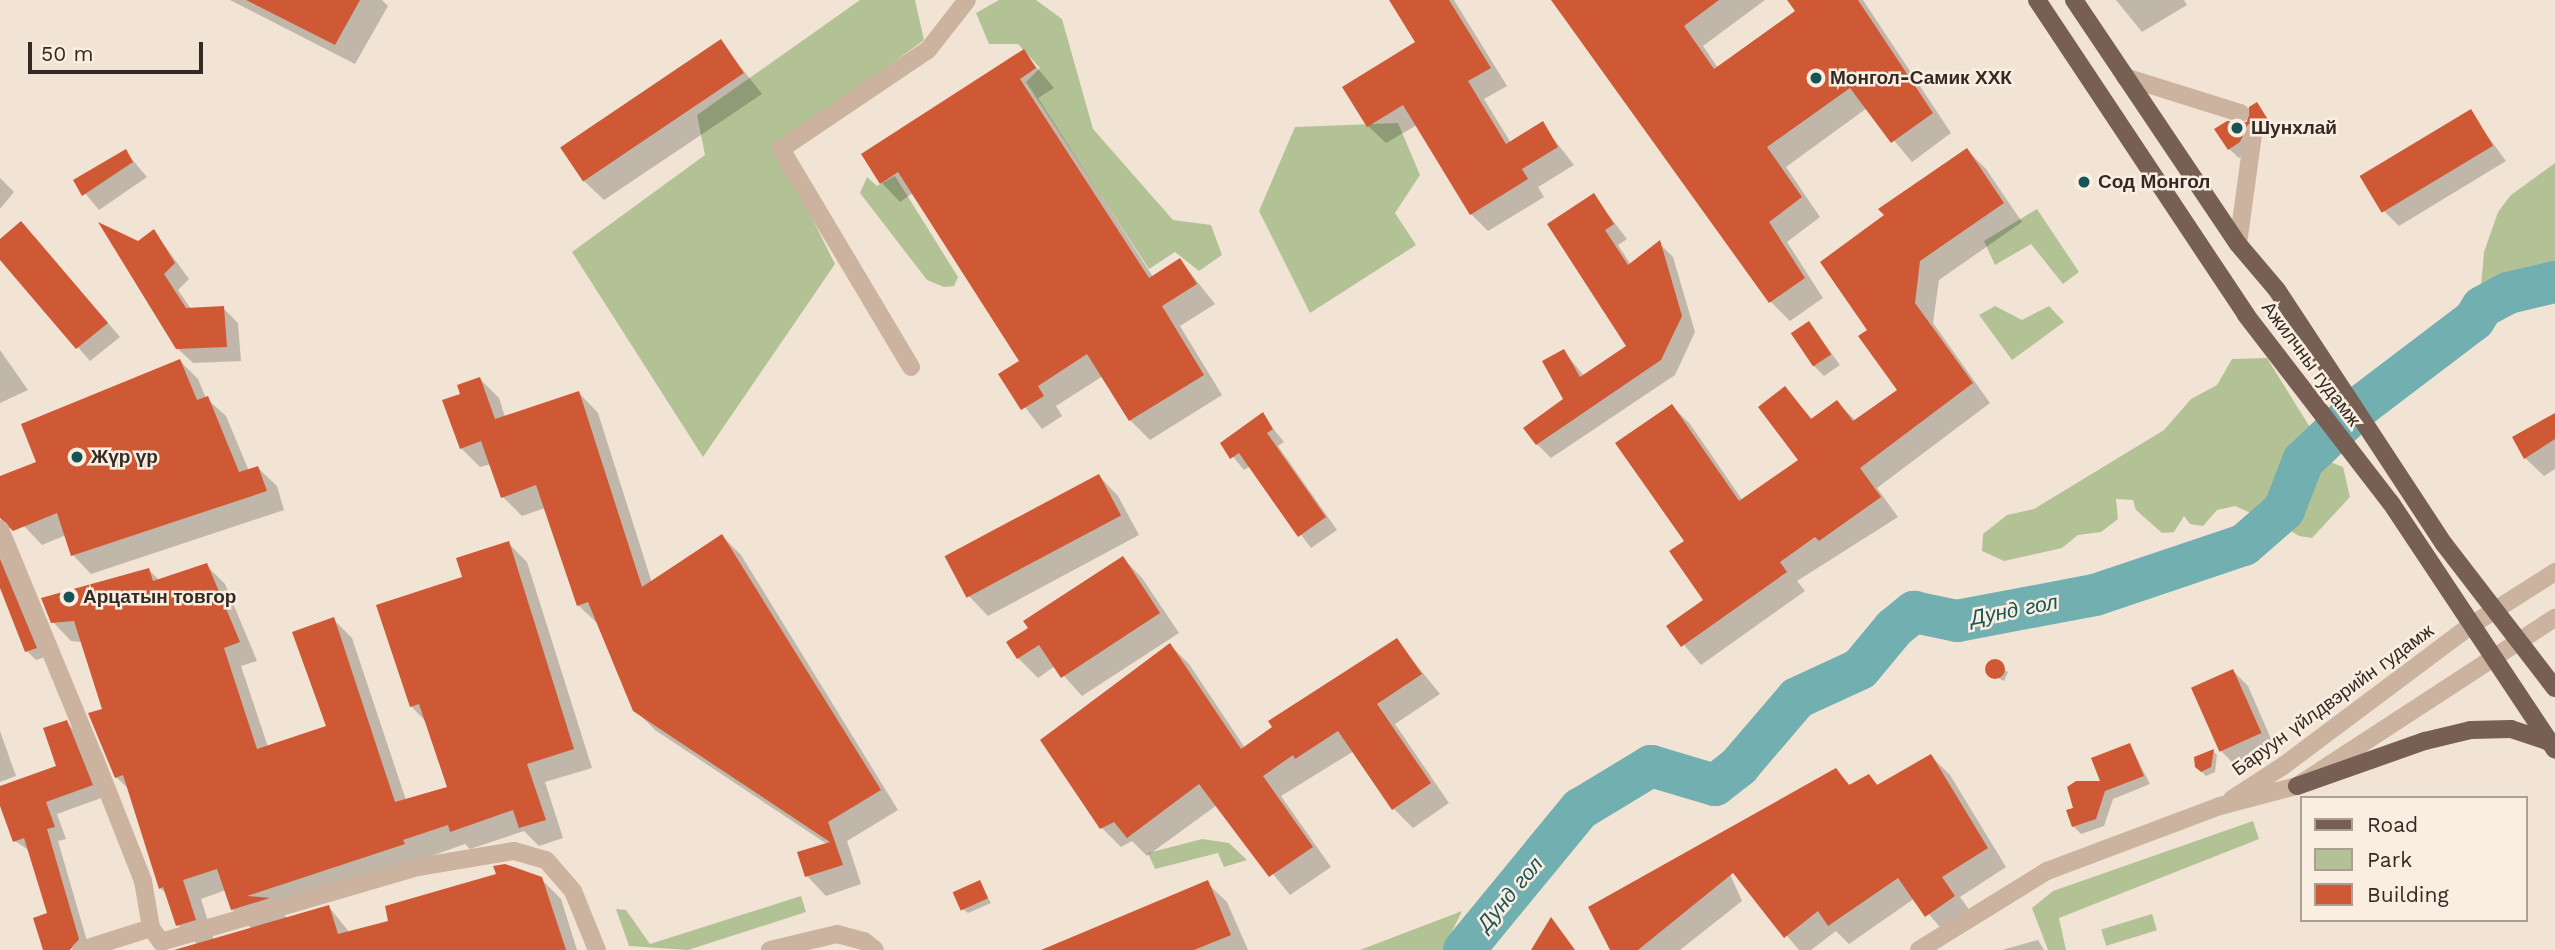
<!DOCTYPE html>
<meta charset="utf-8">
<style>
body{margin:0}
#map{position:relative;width:2555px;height:950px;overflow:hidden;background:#f2e4d5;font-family:"Work Sans",sans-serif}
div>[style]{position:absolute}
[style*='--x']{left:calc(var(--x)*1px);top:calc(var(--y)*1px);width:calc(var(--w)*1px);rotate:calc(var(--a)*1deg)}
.green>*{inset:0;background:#b3c294;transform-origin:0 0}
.shadow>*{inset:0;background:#0003}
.river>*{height:42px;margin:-21px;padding:0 21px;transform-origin:21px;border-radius:21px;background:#72afb1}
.building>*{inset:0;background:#d05935;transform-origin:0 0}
.round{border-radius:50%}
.minor>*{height:18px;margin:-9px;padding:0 9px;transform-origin:9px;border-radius:9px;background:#cbb3a0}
.major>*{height:18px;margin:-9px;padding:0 9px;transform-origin:9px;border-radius:9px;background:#785f53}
.dots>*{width:19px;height:19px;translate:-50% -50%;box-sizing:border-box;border:4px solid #faeee1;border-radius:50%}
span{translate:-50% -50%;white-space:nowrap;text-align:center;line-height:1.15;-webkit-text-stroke:5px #faeee1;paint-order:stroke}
.poi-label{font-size:19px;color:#342924;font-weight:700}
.left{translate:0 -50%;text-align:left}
.street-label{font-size:19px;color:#342924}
.water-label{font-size:21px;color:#175458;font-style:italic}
.legend{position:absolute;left:2300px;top:796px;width:228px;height:126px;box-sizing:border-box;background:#faeee1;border:2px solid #ab9f95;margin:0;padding:9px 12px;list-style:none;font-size:21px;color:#342924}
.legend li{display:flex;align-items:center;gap:14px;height:35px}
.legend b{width:35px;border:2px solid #ab9f95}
.scale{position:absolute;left:28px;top:42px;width:175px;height:32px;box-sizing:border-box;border:4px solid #342924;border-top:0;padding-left:9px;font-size:21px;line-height:24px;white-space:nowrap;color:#342924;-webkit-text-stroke:5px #faeee1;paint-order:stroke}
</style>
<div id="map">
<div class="green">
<div style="clip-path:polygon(860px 0,915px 0,924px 40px,777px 148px,835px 264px,703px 457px,572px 252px,705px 155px,697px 115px)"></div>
<div style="clip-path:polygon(999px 0,1036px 0,1062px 19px,1093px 129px,1173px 220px,1211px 225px,1222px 255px,1199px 271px,1175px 252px,1149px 269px,1026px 82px,1040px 68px,1018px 44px,989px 44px,976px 13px)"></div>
<div style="clip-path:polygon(1398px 123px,1420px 175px,1395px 213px,1416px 245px,1310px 313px,1259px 211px,1295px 127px)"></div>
<div style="clip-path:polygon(2555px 163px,2555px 269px,2525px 270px,2515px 275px,2502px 313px,2485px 331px,2467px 339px,2463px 353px,2445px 366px,2430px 369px,2444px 336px,2462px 325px,2460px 316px,2464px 311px,2473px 311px,2480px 298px,2484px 252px,2498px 212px,2511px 195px)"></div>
<div style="clip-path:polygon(895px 176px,958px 277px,954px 286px,944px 287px,927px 280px,860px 193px,867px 177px,877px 186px)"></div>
<div style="clip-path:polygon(2037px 209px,2079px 272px,2063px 284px,2031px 244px,1995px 265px,1984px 241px)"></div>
<div style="clip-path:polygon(1995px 306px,2022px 320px,2049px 306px,2064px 322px,2012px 360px,1979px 315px)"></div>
<div style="clip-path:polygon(2267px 358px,2311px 429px,2284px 464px,2287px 480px,2269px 514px,2253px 514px,2235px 506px,2217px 510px,2203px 526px,2190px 524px,2184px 516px,2174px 532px,2162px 533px,2136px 510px,2133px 500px,2116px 499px,2118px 519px,2101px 532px,2078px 535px,2062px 548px,2004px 561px,1982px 551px,1983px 534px,2007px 515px,2034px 509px,2164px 430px,2191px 399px,2217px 385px,2232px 359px)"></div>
<div style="clip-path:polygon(2328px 461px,2343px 467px,2350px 497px,2312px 538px,2299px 536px,2286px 528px,2291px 509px,2310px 463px)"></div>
<div style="clip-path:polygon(2253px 821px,2259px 839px,2059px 918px,2066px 950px,2048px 950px,2032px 908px,2053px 891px)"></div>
<div style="clip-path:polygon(1202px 839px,1229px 843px,1247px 860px,1224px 867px,1218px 853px,1155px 869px,1148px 853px)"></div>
<div style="clip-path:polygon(801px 896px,806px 912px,688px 950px,629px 946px,616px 909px,626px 910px,650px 944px)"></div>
<div style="clip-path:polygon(1462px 911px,1443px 950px,1360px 950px)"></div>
<div style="left:2152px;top:914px;width:17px;height:53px;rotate:73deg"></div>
</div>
<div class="shadow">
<div style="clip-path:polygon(230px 0,382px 0,388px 6px,355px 64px)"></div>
<div style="clip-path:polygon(1391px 0,1454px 0,1507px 86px,1484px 99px,1511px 143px,1542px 124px,1574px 165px,1538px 187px,1544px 197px,1488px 231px,1471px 214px,1417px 125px,1386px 143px,1368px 126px,1417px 42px)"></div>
<div style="clip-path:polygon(1553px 0,1765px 0,1703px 46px,1718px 68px,1797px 12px,1789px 0,1863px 0,1951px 133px,1912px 162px,1867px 108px,1786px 167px,1820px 217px,1787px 242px,1823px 298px,1790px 321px,1771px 302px)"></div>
<div style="clip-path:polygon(2116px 0,2184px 0,2187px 5px,2142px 32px)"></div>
<div style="clip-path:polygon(721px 42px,762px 94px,604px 200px,584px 181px)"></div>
<div style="clip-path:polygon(1024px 52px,1054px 88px,1038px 98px,1153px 277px,1180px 260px,1215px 304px,1180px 326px,1222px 395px,1150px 440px,1130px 420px,1103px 376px,1056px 406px,1062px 416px,1042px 429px,1000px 375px,1021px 361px,913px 193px,900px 202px,881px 182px)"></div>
<div style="clip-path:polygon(2256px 104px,2279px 133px,2273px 137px,2258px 133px,2250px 151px,2239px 158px,2229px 149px,2227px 123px,2249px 124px)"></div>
<div style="clip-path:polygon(2470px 112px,2506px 161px,2399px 226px,2384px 211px)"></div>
<div style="clip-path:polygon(1967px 150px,1986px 169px,2022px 222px,1939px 280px,1933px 323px,1990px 403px,1877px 488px,1898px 517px,1797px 581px,1805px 591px,1701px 665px,1668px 626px,1706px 600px,1686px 541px,1672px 406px,1690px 424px,1743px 501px,1801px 460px,1785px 389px,1813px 420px,1837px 402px,1856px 421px,1899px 390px,1870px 330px,1886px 215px)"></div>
<div style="clip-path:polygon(125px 151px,147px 177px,99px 210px,75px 181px)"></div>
<div style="clip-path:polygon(0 178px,14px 192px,0 209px)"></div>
<div style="clip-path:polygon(1594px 196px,1627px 239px,1618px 245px,1631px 265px,1659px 243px,1673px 257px,1695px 332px,1675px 375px,1551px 458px,1537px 444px,1565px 400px,1564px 351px,1584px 376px,1628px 347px)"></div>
<div style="clip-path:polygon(154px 231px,189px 279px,178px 290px,191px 309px,223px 308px,238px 323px,241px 361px,193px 363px,177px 348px,139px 243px)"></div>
<div style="clip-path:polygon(34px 236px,120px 337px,90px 361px,0 258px,0 242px)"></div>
<div style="clip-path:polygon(1809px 323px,1840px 365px,1824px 376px,1814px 366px)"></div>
<div style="clip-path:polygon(0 350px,28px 390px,0 403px)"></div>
<div style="clip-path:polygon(180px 361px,198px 379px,206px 398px,226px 416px,249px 471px,258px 468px,277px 486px,284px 510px,91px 574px,73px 555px,66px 535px,42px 545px,24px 526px,38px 463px)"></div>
<div style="clip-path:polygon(480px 379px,499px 398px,505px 417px,579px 393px,598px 413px,652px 583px,722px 536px,741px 555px,898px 810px,847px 841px,861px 884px,826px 896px,807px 876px,827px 844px,655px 730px,635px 710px,598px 624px,578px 605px,545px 508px,522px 516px,503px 497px,491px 464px,480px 467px,461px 448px,463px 395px)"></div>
<div style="clip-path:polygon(1262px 415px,1284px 442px,1278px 446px,1337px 530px,1311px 548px,1250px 466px,1244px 470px,1222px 443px)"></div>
<div style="clip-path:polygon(2555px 419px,2555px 469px,2544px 476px,2525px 458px)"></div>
<div style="clip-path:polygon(1099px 476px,1118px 496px,1139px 535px,988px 616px,969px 596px,948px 558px)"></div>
<div style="clip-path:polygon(evenodd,508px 543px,527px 562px,592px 768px,545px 782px,563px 838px,539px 846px,524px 831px,470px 849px,465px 844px,279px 910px,288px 919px,329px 907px,350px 933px,541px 879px,561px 899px,577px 950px,184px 950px,198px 945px,178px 925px,168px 895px,160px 888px,130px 790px,116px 777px,104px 710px,81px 642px,71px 641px,53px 622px,148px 569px,160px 581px,206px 565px,225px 584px,257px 661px,241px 666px,268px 747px,328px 727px,333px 619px,352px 638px,406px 800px,449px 788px,427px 723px,411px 706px,465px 578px,508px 543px,226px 890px,232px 909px,252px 929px,214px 940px,201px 899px,226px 890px)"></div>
<div style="clip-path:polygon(0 552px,45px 657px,36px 660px,26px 650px,0 583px)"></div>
<div style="clip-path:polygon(1123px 558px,1142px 578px,1179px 633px,1082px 696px,1055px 666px,1038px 678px,1018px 658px)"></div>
<div style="clip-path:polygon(1397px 641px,1440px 694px,1395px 724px,1449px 803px,1413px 828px,1394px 809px,1354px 751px,1281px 796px,1331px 867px,1290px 895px,1217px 805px,1147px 856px,1132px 841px,1121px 847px,1102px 828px,1170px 645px,1189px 664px,1245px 748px)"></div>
<div style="clip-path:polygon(1992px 662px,2008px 672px,2004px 681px,1987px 672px)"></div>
<div style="clip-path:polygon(2233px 671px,2248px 686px,2275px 748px,2235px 765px,2220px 750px)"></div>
<div style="clip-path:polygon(66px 722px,78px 734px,104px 797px,57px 814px,66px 839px,58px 841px,87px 941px,52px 950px,50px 914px,30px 851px,15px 841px,0 788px,58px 767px)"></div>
<div style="clip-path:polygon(0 731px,16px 776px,0 782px)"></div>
<div style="clip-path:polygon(2130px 745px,2150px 784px,2113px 799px,2104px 826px,2081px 834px,2073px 826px,2075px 809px,2103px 783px)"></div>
<div style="clip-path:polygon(2213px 751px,2217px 755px,2215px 772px,2206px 776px,2198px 768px)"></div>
<div style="clip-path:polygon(1931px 756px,1950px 775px,2006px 867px,1960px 897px,1973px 915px,1946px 934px,1915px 898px,1849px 944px,1836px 931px,1811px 950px,1799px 950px,1725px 863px,1742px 901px,1680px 950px,1612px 950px,1835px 771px,1851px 786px,1868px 776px,1879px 786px)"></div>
<div style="clip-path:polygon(979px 882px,991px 903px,968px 913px,963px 909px)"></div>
<div style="clip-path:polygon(1207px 883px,1227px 902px,1248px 950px,1044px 950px)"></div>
<div style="clip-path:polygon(2038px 940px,2044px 950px,2002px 950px)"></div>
</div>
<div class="river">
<div style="--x:1464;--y:950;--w:183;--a:-50.6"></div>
<div style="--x:1580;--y:809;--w:83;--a:-31.2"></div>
<div style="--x:1651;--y:766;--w:67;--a:16.5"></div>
<div style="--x:1715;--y:785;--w:31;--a:-38"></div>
<div style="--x:1739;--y:766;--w:89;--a:-49.5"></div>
<div style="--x:1797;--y:698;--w:69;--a:-24.7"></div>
<div style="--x:1860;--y:669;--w:53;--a:-50.3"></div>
<div style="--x:1894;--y:628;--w:26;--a:-39"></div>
<div style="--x:1914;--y:612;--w:44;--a:11.8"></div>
<div style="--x:1957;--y:621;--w:140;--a:-10.7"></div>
<div style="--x:2095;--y:595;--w:157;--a:-18.6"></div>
<div style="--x:2244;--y:545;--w:53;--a:-41.2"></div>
<div style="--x:2284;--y:510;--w:53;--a:-68.8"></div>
<div style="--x:2303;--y:461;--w:81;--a:-43.5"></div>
<div style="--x:2362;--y:405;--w:141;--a:-37.2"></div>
<div style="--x:2474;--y:320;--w:15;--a:-58"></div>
<div style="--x:2482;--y:307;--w:30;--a:-28"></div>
<div style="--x:2508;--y:293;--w:48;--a:-13.2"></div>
</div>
<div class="building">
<div style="clip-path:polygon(246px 0,360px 0,335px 45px)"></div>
<div style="clip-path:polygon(1389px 0,1449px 0,1491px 68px,1468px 81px,1506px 144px,1543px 121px,1558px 147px,1522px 169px,1528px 179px,1470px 215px,1403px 105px,1367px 127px,1342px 87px,1415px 42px)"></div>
<div style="clip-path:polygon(1551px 0,1719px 0,1684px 26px,1714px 69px,1795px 11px,1787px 0,1858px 0,1933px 113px,1891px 143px,1850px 88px,1767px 147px,1802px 197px,1769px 222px,1805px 278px,1769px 303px)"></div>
<div style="left:721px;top:39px;width:41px;height:194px;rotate:56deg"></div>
<div style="clip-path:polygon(1024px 49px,1036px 68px,1020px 79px,1149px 278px,1180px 258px,1197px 284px,1162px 306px,1204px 375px,1129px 421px,1087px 354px,1038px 386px,1044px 396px,1021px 410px,998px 374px,1019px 361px,898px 172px,880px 184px,861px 154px)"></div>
<div style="clip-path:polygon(2257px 102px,2270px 123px,2262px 128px,2248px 124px,2240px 142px,2228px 150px,2214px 129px,2227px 121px,2247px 122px,2249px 107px)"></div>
<div style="left:2471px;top:109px;width:43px;height:130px;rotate:59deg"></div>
<div style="clip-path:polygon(1967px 148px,2004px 203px,1920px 261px,1915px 303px,1973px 383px,1860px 468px,1881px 497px,1819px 541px,1815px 537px,1780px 562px,1787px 572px,1681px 647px,1666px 626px,1703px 600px,1669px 551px,1684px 541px,1615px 443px,1672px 404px,1739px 501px,1798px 460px,1758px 407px,1785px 386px,1811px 419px,1837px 400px,1853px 421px,1897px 390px,1858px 336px,1867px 330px,1820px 262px,1884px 215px,1878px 209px)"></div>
<div style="clip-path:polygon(126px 149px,133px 162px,82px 196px,73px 180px)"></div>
<div style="clip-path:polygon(1594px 193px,1614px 224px,1605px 230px,1628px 265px,1660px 240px,1682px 316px,1661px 360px,1536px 445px,1523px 428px,1563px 399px,1542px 361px,1564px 349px,1580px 377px,1626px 346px,1547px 224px)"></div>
<div style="clip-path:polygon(21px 221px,108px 323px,76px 349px,0 260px,0 239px)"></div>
<div style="clip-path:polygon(98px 222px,138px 241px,154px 229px,175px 263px,164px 274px,186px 308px,224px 306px,227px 347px,176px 349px)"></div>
<div style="left:1809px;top:321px;width:40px;height:22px;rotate:56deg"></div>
<div style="clip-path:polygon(180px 359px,197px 400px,208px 396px,239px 472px,258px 466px,267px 491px,71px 556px,57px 513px,13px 531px,0 518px,0 476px,36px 462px,21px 424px)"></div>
<div style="clip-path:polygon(480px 377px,495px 419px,579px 391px,642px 587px,722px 534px,881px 790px,828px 822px,843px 865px,805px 877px,797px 852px,830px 842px,633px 711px,588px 602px,577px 606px,536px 485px,501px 498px,481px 441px,460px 449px,442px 400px,460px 394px,457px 385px)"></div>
<div style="clip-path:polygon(1263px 412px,1273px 429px,1267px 433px,1326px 517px,1298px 537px,1239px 453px,1230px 459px,1220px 443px)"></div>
<div style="clip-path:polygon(2555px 413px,2555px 439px,2524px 459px,2512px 437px)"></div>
<div style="left:1099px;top:474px;width:47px;height:175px;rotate:62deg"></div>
<div style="clip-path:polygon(509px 541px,574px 749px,527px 764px,546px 820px,519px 828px,513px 810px,450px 832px,448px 825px,403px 840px,405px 844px,247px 896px,270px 898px,231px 910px,217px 869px,183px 880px,196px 920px,176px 926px,163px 887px,159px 889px,123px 775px,115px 778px,88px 713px,102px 709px,74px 621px,51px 623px,41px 598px,149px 568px,153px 581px,207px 563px,240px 642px,224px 648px,257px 749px,326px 726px,292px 632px,334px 617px,395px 802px,447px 787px,419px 704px,410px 707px,376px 605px,462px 577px,456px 558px)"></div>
<div style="clip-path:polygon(1123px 556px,1160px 613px,1061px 678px,1039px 645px,1017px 659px,1006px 642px,1028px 628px,1023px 621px)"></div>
<div style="clip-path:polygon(0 559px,37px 648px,25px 652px,0 588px)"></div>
<div style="clip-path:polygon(1397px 638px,1422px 674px,1377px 704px,1431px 783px,1392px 810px,1338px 731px,1295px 759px,1293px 755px,1263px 776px,1313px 847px,1269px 877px,1199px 784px,1127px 838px,1114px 822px,1100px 829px,1040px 740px,1170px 643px,1241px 749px,1272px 727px,1268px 721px)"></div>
<div class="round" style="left:1985px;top:659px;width:20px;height:20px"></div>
<div style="left:2233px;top:669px;width:70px;height:46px;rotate:66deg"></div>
<div style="clip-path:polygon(67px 720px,93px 785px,46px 802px,55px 827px,47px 829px,79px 939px,70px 950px,43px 950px,33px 918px,47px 913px,24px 838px,13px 842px,0 806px,0 786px,56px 766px,43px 728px)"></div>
<div style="clip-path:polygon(2130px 743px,2144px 776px,2105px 791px,2096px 819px,2072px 827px,2066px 810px,2073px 808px,2067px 787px,2076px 781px,2100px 781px,2091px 758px)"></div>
<div style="clip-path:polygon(2214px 749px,2211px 767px,2201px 772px,2195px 767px,2194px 757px)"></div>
<div style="clip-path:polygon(1931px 754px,1988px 848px,1942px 877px,1955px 896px,1925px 917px,1898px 878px,1828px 926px,1818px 911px,1784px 938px,1733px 873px,1638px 950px,1610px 950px,1588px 907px,1836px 768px,1849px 785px,1869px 774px,1877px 785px)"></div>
<div style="clip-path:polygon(505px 864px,542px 877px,566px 950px,174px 950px,329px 905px,338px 934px,388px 921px,385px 906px,496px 874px,493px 866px)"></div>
<div style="left:980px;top:880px;width:20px;height:30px;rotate:66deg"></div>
<div style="clip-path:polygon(1208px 880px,1231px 935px,1194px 950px,1041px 950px)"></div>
<div style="clip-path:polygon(1551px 917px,1575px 950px,1531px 950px)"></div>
</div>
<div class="minor">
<div style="--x:2125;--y:77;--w:121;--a:17.4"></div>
<div style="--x:2238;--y:244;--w:111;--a:-82.2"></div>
<div style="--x:911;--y:367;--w:254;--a:-120.8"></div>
<div style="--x:781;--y:149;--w:177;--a:-34"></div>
<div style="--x:928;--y:50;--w:63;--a:-52"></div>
<div style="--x:0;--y:529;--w:249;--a:67.6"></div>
<div style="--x:95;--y:759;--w:131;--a:68.5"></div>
<div style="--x:143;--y:881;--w:48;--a:80.3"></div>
<div style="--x:151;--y:928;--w:17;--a:54"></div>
<div style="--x:161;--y:942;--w:268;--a:-16.3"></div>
<div style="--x:418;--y:867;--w:97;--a:-9.5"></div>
<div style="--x:514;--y:851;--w:33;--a:16"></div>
<div style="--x:546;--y:860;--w:41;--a:48.9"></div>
<div style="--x:573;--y:891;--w:64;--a:67.9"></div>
<div style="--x:2232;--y:799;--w:61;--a:-32.9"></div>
<div style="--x:2283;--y:766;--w:234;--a:-36.8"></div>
<div style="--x:2470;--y:626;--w:101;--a:-32.4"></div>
<div style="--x:81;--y:950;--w:73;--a:-17.4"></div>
<div style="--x:770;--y:950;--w:69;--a:-13.4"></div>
<div style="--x:837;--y:934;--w:28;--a:15"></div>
<div style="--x:864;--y:941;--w:14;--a:39"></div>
<div style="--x:1919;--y:950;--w:150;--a:-31.7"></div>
<div style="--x:2047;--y:871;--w:185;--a:-20.6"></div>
<div style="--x:2220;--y:806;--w:80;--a:-14.6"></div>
<div style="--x:2297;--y:786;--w:308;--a:-33.1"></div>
</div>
<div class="major">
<div style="--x:2037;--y:0;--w:378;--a:56.4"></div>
<div style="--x:2246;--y:315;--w:237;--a:52.4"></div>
<div style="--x:2391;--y:503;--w:296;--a:56.4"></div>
<div style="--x:2074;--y:0;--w:294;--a:56.1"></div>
<div style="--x:2238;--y:244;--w:60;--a:49.7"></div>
<div style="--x:2277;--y:290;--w:304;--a:56.7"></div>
<div style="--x:2444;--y:544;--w:182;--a:52.4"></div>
<div style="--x:2297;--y:786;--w:136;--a:-19.4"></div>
<div style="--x:2425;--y:741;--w:47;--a:-13.4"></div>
<div style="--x:2471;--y:730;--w:40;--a:-1.4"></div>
<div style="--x:2511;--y:729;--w:41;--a:18.4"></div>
</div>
<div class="dots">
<div style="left:1816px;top:78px;background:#175458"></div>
<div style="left:2237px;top:128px;background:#175458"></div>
<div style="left:2084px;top:182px;background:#175458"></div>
<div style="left:77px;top:457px;background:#175458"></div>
<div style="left:69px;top:597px;background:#175458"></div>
</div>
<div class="poi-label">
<span class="left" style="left:1830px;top:78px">Монгол-Самик ХХК</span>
<span class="left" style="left:2251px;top:128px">Шунхлай</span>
<span class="left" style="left:2098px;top:182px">Сод Монгол</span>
<span class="left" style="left:91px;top:457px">Жүр үр</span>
<span class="left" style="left:83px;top:597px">Арцатын товгор</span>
</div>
<div class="street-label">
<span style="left:2311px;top:364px;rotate:53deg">Ажилчны гудамж</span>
<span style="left:2333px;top:700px;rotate:-36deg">Баруун үйлдвэрийн гудамж</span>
</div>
<div class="water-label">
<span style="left:2014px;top:610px;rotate:-11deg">Дунд гол</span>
<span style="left:1510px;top:894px;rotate:-50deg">Дунд гол</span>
</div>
<ul class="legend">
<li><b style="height:9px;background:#785f53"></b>Road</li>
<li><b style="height:19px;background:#b3c294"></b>Park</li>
<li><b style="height:19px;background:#d05935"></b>Building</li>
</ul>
<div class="scale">50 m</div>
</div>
